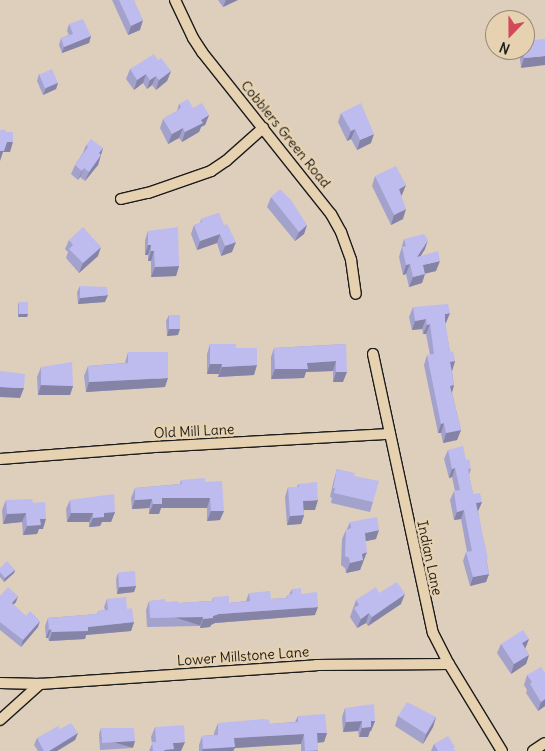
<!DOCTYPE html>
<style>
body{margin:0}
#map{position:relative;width:545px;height:751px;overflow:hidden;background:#decebc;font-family:Delius,sans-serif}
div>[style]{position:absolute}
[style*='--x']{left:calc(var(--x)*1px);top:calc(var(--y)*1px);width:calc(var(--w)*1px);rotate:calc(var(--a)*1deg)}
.roads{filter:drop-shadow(1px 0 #1c1c1c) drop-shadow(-1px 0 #1c1c1c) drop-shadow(0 1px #1c1c1c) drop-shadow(0 -1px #1c1c1c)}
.minor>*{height:10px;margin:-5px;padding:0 5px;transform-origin:5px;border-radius:5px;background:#e6d2b0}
.wall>*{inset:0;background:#a3a2cd}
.shaded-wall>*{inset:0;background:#8584a7;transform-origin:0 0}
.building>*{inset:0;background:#bebcee;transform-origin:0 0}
span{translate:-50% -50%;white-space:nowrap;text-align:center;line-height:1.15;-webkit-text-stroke:5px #e6d2b0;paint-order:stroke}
.street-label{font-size:14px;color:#1c1c1c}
.north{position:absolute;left:485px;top:10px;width:50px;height:50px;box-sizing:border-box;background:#e6d2b0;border:1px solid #958975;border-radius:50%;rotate:202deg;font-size:14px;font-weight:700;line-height:20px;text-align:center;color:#1c1c1c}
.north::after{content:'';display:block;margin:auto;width:18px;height:22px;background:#d1495b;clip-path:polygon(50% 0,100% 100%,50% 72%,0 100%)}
</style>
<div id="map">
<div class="roads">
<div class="minor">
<div style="--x:175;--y:0;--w:42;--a:64.7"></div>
<div style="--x:193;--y:38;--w:17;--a:57"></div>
<div style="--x:202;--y:52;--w:207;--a:51.5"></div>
<div style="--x:331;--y:214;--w:21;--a:61"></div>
<div style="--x:341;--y:232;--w:30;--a:70"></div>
<div style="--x:351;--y:260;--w:34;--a:82"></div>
<div style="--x:121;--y:199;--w:28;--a:-13"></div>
<div style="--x:148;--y:193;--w:67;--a:-19.2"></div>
<div style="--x:211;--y:171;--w:18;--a:-34"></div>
<div style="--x:226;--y:161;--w:50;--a:-41.7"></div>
<div style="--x:373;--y:354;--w:285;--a:77.9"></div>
<div style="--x:433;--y:633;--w:35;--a:63"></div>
<div style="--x:449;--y:664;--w:102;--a:58.7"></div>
<div style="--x:0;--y:459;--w:155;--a:-4.4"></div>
<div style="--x:155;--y:447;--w:235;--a:-3.2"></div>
<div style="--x:0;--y:683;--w:40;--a:1.4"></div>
<div style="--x:40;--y:684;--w:277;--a:-3.9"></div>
<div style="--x:316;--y:665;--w:133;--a:-0.4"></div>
<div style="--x:0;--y:720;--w:54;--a:-42"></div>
<div style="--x:533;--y:751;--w:14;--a:-34"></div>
</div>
</div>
<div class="wall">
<div style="clip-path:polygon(112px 0,134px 0,140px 30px,128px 35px)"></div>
<div style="clip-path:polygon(218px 0,238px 0,223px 7px)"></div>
<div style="clip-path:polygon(69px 24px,91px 36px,89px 43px,62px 53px,59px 45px,61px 38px,69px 35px,67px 31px)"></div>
<div style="clip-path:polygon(545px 39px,521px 68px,519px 50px,525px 50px)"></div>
<div style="clip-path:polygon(158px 60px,171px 71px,167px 81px,156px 90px,152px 85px,147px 89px,143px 83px,134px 90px,126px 79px,130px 69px)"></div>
<div style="clip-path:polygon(39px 74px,58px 83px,56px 89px,43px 95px,37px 81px)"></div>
<div style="clip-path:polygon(179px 104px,193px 108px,209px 115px,205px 125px,201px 127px,199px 132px,182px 142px,179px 138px,168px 144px,160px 128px,163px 119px,177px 111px)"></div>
<div style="clip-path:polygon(341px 113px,371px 143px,357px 150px,351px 139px,347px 141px,338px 122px)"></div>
<div style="clip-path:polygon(86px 145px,103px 148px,98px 165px,85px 181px,80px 177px,78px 180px,71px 174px,75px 165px,83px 153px)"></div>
<div style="clip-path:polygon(375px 176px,402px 195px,401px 196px,403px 219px,391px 225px,372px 186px)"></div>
<div style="clip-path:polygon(271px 197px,307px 225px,304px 234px,295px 241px,267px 207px)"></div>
<div style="clip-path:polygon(219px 213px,232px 252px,221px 256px,217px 243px,197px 250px,191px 234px,194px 225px,200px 223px,201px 219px)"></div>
<div style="clip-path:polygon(148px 231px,179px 266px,176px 276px,151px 277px,151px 261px,148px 261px,148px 255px,145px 255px,145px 240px)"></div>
<div style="clip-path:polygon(404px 239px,425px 249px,421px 256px,436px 271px,425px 273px,422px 283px,409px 287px,406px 274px,403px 275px,399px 257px)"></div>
<div style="clip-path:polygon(69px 240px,98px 256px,79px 273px,66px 258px,68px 252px,65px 249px)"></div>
<div style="clip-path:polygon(80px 286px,105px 302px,78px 304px,77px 292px)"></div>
<div style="clip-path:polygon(19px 302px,28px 314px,27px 317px,18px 317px,18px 305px)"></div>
<div style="clip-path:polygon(413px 307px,446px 323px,445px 323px,450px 352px,455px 361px,452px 371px,454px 385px,452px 393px,461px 430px,457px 440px,443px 443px,441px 433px,438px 433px,424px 365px,427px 355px,430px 355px,426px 334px,423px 334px,422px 329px,412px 330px,409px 317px)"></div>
<div style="clip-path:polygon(169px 315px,178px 335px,167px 336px,166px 321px)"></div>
<div style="clip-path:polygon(210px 344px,236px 348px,254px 375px,218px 377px,219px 374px,207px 374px,207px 354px)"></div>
<div style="clip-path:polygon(346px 344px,343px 382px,333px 382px,333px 371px,306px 372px,304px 378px,271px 379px,271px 357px,274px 348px)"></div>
<div style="clip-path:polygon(128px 352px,165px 387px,86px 392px,84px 376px,88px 366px,125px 363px)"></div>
<div style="clip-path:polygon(41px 367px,73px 386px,70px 395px,38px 395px,37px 377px)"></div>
<div style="clip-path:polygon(448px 450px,466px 460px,471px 469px,469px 475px,473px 494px,482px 502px,478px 511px,489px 574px,486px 582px,470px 586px,463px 561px,466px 552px,467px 552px,461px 519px,454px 520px,450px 500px,454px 491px,455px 491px,452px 477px,449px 478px,444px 459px)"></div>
<div style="clip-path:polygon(337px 469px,354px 476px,373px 502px,370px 512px,331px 503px,332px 498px,330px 497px,334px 479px)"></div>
<div style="clip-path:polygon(181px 480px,205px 482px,220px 520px,207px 521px,207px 508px,161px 508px,159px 514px,149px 514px,149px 508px,132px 509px,131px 498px,135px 488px,180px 484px)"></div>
<div style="clip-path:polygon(298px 484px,315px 510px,304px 510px,304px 515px,301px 524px,287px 525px,285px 497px,288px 487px,297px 487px)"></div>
<div style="clip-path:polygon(6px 500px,33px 503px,43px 529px,39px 529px,37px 534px,23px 535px,22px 522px,3px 524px,2px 510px)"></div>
<div style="clip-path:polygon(70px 500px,115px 512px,111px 522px,102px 522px,100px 526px,89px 527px,89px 522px,67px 522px,66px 509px)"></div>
<div style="clip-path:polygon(350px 522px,376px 539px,366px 541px,363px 562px,360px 570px,346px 573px,345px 568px,341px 565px,342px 539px,346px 530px,347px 529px)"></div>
<div style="clip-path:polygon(0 568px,15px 570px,14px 573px,4px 582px,0 577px)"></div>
<div style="clip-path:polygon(118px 573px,136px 586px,134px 592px,117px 594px,116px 579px)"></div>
<div style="clip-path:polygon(292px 589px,301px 594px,315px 615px,215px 623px,211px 625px,210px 627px,200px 628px,200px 626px,147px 627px,146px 610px,149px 601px,179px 603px,212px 601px,213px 597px,229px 603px,246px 601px,249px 593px,271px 599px,286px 598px,287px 595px,289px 595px)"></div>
<div style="clip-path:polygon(379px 593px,401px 604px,368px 626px,366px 623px,357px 628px,350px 617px,356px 600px)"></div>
<div style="clip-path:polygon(0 596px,16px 602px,13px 605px,38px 627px,21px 647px,0 630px)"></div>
<div style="clip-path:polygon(107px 599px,127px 609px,134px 622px,131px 631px,86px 635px,85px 639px,49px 641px,48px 638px,46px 638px,45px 626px,48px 618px,97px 614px,98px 611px,105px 610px,104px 607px)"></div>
<div style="clip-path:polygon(529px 639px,525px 648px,529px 655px,526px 664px,511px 674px,497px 653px,501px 644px)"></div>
<div style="clip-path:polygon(545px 673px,545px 706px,538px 711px,526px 693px,527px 690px,524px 685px,527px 675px)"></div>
<div style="clip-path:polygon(345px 708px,375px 721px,371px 731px,370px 731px,368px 737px,359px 737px,358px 731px,343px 732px,342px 717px)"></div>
<div style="clip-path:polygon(298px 716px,327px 733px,324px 742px,317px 743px,318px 751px,301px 751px,301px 744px,235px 748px,233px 751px,199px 751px,199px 745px,202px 736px,214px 735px,214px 733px,218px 723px,270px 724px,295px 722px)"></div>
<div style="clip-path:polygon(398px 716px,436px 717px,433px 727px,423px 744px,395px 726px)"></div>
<div style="clip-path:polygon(155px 727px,181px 751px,149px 751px,152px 744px,151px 737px)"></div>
<div style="clip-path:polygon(101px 728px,133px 748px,100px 750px,99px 734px)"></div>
<div style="clip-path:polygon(60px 729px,78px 733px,75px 740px,57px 751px,38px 751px,34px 745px,37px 738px)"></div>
<div style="clip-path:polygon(434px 744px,454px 750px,455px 751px,431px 751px)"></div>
</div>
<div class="shaded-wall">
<div style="clip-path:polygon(226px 0,238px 0,223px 7px)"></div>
<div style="clip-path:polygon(143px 20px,140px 30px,128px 35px,131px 26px)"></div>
<div style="clip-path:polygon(91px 36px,89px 43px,62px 53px,64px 47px)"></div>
<div style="clip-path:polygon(545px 56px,545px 65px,521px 68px,524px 58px)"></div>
<div style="clip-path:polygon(171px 71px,167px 81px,156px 90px,159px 80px)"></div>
<div style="clip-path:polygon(146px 74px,143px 83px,134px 90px,137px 80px)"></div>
<div style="clip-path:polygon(156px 76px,152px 85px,147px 89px,150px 80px)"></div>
<div style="clip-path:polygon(58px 83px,56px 89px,43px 95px,46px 88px)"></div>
<div style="clip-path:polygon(209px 115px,205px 125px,201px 127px,199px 132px,182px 142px,185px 132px,201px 120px)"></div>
<div style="clip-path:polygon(183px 128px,179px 138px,168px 144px,172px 134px)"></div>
<div style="clip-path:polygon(355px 129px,351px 139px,347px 141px,351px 131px)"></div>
<div style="clip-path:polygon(374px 134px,371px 143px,357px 150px,360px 140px)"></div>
<div style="clip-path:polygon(7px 142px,13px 142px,10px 152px,3px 152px,0 161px,0 151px)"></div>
<div style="clip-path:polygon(103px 148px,98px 165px,85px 181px,89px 172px,99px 153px)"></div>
<div style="clip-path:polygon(84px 168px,80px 177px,78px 180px,82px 171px)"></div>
<div style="clip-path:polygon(406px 185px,402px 195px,395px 198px,399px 189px)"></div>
<div style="clip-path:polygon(406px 209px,403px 219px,391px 225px,394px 215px)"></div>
<div style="clip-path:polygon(307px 225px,304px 234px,295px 241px,299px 232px)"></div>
<div style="clip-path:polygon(220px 234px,217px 243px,197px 250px,200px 241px)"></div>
<div style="clip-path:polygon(428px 240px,425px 249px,414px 266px,417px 257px)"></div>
<div style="clip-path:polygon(236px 242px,232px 252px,221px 256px,225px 246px)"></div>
<div style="clip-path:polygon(148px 245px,151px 245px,148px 255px,145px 255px)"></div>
<div style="clip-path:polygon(101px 247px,98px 256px,79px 273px,83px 263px)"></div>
<div style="clip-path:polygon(151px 251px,154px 251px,151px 261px,148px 261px)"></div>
<div style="clip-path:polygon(440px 261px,436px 271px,420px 275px,423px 265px)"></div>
<div style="clip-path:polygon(410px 264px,406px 274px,403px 275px,406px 265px)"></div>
<div style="clip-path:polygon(179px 266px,176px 276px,151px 277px,155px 267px)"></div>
<div style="clip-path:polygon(425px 274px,422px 283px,409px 287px,413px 277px)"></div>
<div style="clip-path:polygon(108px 295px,105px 302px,78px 304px,80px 298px)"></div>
<div style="clip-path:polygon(450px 313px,446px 323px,441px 324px,445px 314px)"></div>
<div style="clip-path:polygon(19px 314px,28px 314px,27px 317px,18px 317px)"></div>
<div style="clip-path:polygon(426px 319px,422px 329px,412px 330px,415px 321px)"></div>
<div style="clip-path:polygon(430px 324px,426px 334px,423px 334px,427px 325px)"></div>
<div style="clip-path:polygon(169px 329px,180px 329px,178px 335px,167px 336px)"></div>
<div style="clip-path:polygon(336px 361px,333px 371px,306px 372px,304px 378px,271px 379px,275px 369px,307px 363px)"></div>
<div style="clip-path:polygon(455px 361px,452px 371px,450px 362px)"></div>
<div style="clip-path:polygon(210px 364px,222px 364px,219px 374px,207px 374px)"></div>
<div style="clip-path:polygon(257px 365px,254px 375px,218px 377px,222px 367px)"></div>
<div style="clip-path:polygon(336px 372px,347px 372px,343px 382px,333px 382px)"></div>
<div style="clip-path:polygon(168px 378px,165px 387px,86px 392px,89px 382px)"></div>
<div style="clip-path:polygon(41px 385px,73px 386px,70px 395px,38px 395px)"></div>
<div style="clip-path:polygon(454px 385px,451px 395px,450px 386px)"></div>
<div style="clip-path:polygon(0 387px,24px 388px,20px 398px,0 397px)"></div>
<div style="clip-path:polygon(444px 423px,441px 433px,438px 433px,441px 424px)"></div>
<div style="clip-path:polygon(461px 430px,457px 440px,443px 443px,446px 433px)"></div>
<div style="clip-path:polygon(455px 468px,452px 477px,449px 478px,452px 469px)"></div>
<div style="clip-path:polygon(162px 498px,210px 498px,207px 508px,161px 508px,159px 514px,149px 514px,153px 504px)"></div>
<div style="clip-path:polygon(152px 499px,149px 508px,132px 509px,135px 500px)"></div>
<div style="clip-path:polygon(318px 500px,315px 510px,300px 510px,303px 501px)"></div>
<div style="clip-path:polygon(482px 502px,478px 511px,473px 512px,476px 503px)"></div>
<div style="clip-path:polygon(464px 510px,461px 519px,454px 520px,457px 512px)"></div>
<div style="clip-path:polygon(211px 511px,224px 511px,220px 520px,207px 521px)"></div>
<div style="clip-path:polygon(115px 512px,111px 522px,102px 522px,100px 526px,89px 527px,93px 518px,104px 513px)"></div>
<div style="clip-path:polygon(26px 513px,22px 522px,3px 524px,7px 514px)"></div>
<div style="clip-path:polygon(71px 513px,93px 513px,89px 522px,67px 522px)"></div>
<div style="clip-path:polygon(304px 515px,301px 524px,287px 525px,290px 516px)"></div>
<div style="clip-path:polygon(40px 519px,46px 519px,43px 529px,39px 529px,37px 534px,23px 535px,27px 526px)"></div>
<div style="clip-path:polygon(379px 530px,376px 539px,362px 542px,365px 533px)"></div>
<div style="clip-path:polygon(367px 552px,360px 570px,346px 573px,350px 563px,362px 554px)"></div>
<div style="clip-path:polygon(15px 570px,14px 573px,4px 582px,5px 578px)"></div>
<div style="clip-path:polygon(489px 574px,486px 582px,470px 586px,473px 577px)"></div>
<div style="clip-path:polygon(136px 586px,134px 592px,117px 594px,119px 587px)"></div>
<div style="clip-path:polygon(405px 594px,401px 604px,368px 626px,372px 617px)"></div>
<div style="clip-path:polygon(18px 596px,16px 602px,9px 609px,12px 603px)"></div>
<div style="clip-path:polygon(318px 607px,315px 615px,215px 623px,211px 625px,210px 627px,200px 628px,203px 619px,219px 614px)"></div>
<div style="clip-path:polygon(369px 613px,366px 623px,357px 628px,361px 619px)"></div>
<div style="left:203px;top:617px;width:9px;height:53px;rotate:108deg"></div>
<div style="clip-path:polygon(40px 621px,38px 627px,21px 647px,23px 640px)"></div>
<div style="clip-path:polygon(134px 622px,131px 631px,86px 635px,85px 639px,49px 641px,52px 632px,88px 627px)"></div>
<div style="clip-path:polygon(51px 629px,48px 638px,46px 638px,49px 630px)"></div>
<div style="clip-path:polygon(529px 639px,525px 649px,522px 643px)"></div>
<div style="clip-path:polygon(529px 655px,526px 664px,511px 674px,514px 664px)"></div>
<div style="clip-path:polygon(545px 699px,545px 706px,538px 711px,541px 702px)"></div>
<div style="clip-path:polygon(436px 717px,433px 727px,423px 744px,426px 734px)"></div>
<div style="clip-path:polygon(362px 721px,358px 731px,343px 732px,346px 722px)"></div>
<div style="clip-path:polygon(371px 721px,375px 721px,371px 731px,370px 731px,368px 737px,359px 737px,362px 728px)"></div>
<div style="clip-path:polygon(78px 733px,75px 740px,57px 751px,49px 751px)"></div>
<div style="clip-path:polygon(317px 733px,327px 733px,324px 742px,314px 743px)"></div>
<div style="clip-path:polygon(304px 734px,301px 744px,235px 748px,233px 751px,202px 751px,203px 749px,234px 738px)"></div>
<div style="left:135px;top:741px;width:7px;height:33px;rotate:106deg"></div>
<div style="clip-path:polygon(185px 742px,181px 751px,164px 751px,173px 743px)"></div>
</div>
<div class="building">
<div style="clip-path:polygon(119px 0,134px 0,143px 20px,131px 26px)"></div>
<div style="clip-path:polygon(83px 19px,91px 36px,64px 47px,61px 38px,73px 34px,69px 24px)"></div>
<div style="clip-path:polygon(545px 39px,545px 56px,524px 58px,523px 50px,525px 50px,525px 41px)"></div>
<div style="clip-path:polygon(154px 54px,158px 60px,161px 58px,171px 71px,159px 80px,156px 76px,150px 80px,146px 74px,137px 80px,130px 69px)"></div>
<div style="left:52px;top:69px;width:15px;height:14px;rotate:67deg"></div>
<div style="clip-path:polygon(188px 99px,193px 108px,202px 103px,209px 115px,201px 120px,203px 123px,185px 132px,183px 128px,172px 134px,163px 119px,177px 111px,181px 107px,179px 104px)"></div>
<div style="clip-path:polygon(361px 103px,374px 134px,360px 140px,355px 129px,351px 131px,341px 113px)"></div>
<div style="clip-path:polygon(0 130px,6px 130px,6px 132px,13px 132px,13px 142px,7px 142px,4px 151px,0 151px)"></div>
<div style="clip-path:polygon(91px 139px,103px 148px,99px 153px,101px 155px,89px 172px,84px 168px,82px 171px,75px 165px,88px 147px,86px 145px)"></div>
<div style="clip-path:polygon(396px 166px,406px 185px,399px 189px,406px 209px,394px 215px,375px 176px)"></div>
<div style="clip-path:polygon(280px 189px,291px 200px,307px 225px,299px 232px,271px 197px)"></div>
<div style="clip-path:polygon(219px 213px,224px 225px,227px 224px,236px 242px,225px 246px,220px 234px,200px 241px,194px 225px,202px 222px,201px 219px)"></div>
<div style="clip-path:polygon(83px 227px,101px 247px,83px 263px,69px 249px,73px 245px,69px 240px)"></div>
<div style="clip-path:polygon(178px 227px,179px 266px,155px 267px,154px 251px,151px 251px,151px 245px,148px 245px,148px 231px)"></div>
<div style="clip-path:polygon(424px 234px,428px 240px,417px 257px,438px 251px,440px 261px,423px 265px,425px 274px,413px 277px,410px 264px,406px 265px,402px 247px,406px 246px,404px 239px)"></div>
<div style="clip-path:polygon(80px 286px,107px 287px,108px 295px,80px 298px)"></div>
<div style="left:19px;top:302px;width:9px;height:12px"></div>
<div style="clip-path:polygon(448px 304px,450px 313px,445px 314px,445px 321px,450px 352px,453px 351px,455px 361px,450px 362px,454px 385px,450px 386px,461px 430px,446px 433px,444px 423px,441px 424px,427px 355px,434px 354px,430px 324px,427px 325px,426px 319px,415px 321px,413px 307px)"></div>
<div style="left:169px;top:315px;width:11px;height:14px"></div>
<div style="clip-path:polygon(210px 344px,236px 344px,236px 348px,257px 348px,257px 365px,222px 367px,222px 364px,210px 364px)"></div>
<div style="clip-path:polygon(346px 344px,347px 372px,336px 372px,336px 361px,307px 363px,308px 369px,275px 369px,274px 348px)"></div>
<div style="clip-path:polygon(128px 352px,168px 352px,168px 378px,89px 382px,88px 366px,128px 363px)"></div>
<div style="clip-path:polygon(72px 362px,73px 386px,41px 385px,41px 367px)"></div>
<div style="clip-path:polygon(0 371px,25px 374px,24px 388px,0 387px)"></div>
<div style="clip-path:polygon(463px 446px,466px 460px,469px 459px,471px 469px,468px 469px,473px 494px,480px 493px,482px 502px,476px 503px,488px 559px,486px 559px,489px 574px,473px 577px,466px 552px,472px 551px,464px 510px,457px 512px,454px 491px,460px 490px,455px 468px,452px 469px,448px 450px)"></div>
<div style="clip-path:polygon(337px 469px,355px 473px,354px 476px,379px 481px,373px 502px,334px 493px,335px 488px,333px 488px)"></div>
<div style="clip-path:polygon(205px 478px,205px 482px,222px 481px,224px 511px,211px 511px,210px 498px,162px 498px,162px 504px,153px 504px,152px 499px,135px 500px,135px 488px,182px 484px,181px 480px)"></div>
<div style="clip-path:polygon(317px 482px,318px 500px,303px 501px,304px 515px,290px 516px,288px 487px,299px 487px,298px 484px)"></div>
<div style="clip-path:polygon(114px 494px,115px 512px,104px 513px,104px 517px,93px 518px,93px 513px,71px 513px,70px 500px)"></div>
<div style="clip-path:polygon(32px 499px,33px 503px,45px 502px,46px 519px,40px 519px,41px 525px,27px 526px,26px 513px,7px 514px,6px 500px)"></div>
<div style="clip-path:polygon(377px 517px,379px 530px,365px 533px,367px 552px,362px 554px,363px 560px,350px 563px,349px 558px,345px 556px,346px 530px,351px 528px,350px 522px)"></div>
<div style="clip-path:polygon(7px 561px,15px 570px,5px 578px,0 572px,0 568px)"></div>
<div style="left:135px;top:571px;width:15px;height:17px;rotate:86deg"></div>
<div style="clip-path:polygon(397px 582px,405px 594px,372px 617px,369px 613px,361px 619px,354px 608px,359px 605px,356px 600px,376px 587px,379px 593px)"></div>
<div style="clip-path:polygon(8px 587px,18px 596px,12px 603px,26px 616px,30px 611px,40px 621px,23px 640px,0 622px,0 596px)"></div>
<div style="clip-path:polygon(301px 588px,301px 594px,317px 592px,318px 607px,219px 614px,213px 616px,213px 618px,203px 619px,203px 617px,150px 618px,149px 601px,165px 599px,166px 602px,178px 601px,179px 603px,213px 601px,213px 597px,229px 596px,229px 603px,250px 601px,249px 593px,270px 591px,271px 599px,287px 598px,287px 595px,292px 594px,292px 589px)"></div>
<div style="clip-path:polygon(126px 597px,127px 609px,132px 608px,134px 622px,88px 627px,88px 631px,52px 632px,51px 629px,49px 630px,48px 618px,98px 614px,98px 611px,108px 610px,107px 599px)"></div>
<div style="clip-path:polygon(523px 630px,529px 639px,522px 643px,529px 655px,514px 664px,501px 644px)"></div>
<div style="clip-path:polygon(541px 667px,545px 673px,545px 699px,541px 702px,530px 684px,532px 682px,527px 675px)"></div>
<div style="clip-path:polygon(407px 702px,436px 717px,426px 734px,398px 716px)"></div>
<div style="clip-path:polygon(374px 704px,375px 721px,371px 721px,371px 727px,362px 728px,362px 721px,346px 722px,345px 708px)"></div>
<div style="clip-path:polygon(325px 714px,327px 733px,317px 733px,318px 750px,305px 751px,304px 734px,234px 738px,235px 747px,203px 749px,202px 736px,218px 735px,218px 723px,264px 719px,269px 720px,270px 724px,298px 722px,298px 716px)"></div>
<div style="clip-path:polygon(71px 723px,78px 733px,49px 751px,44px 751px,37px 738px,58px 726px,60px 729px)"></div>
<div style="clip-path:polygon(184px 725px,185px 742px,173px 743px,174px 749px,164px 750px,164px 751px,153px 751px,152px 742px,156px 742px,155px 727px)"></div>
<div style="clip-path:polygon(101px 728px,134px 728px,135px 741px,102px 743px)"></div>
<div style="clip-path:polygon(448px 736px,455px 747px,453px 749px,455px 751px,438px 751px,434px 744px)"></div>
</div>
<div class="street-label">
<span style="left:286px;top:134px;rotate:51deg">Cobblers Green Road</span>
<span style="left:194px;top:431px;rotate:-3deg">Old Mill Lane</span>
<span style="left:430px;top:558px;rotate:78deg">Indian Lane</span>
<span style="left:243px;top:656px;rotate:-4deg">Lower Millstone Lane</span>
</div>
<div class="north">N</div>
</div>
